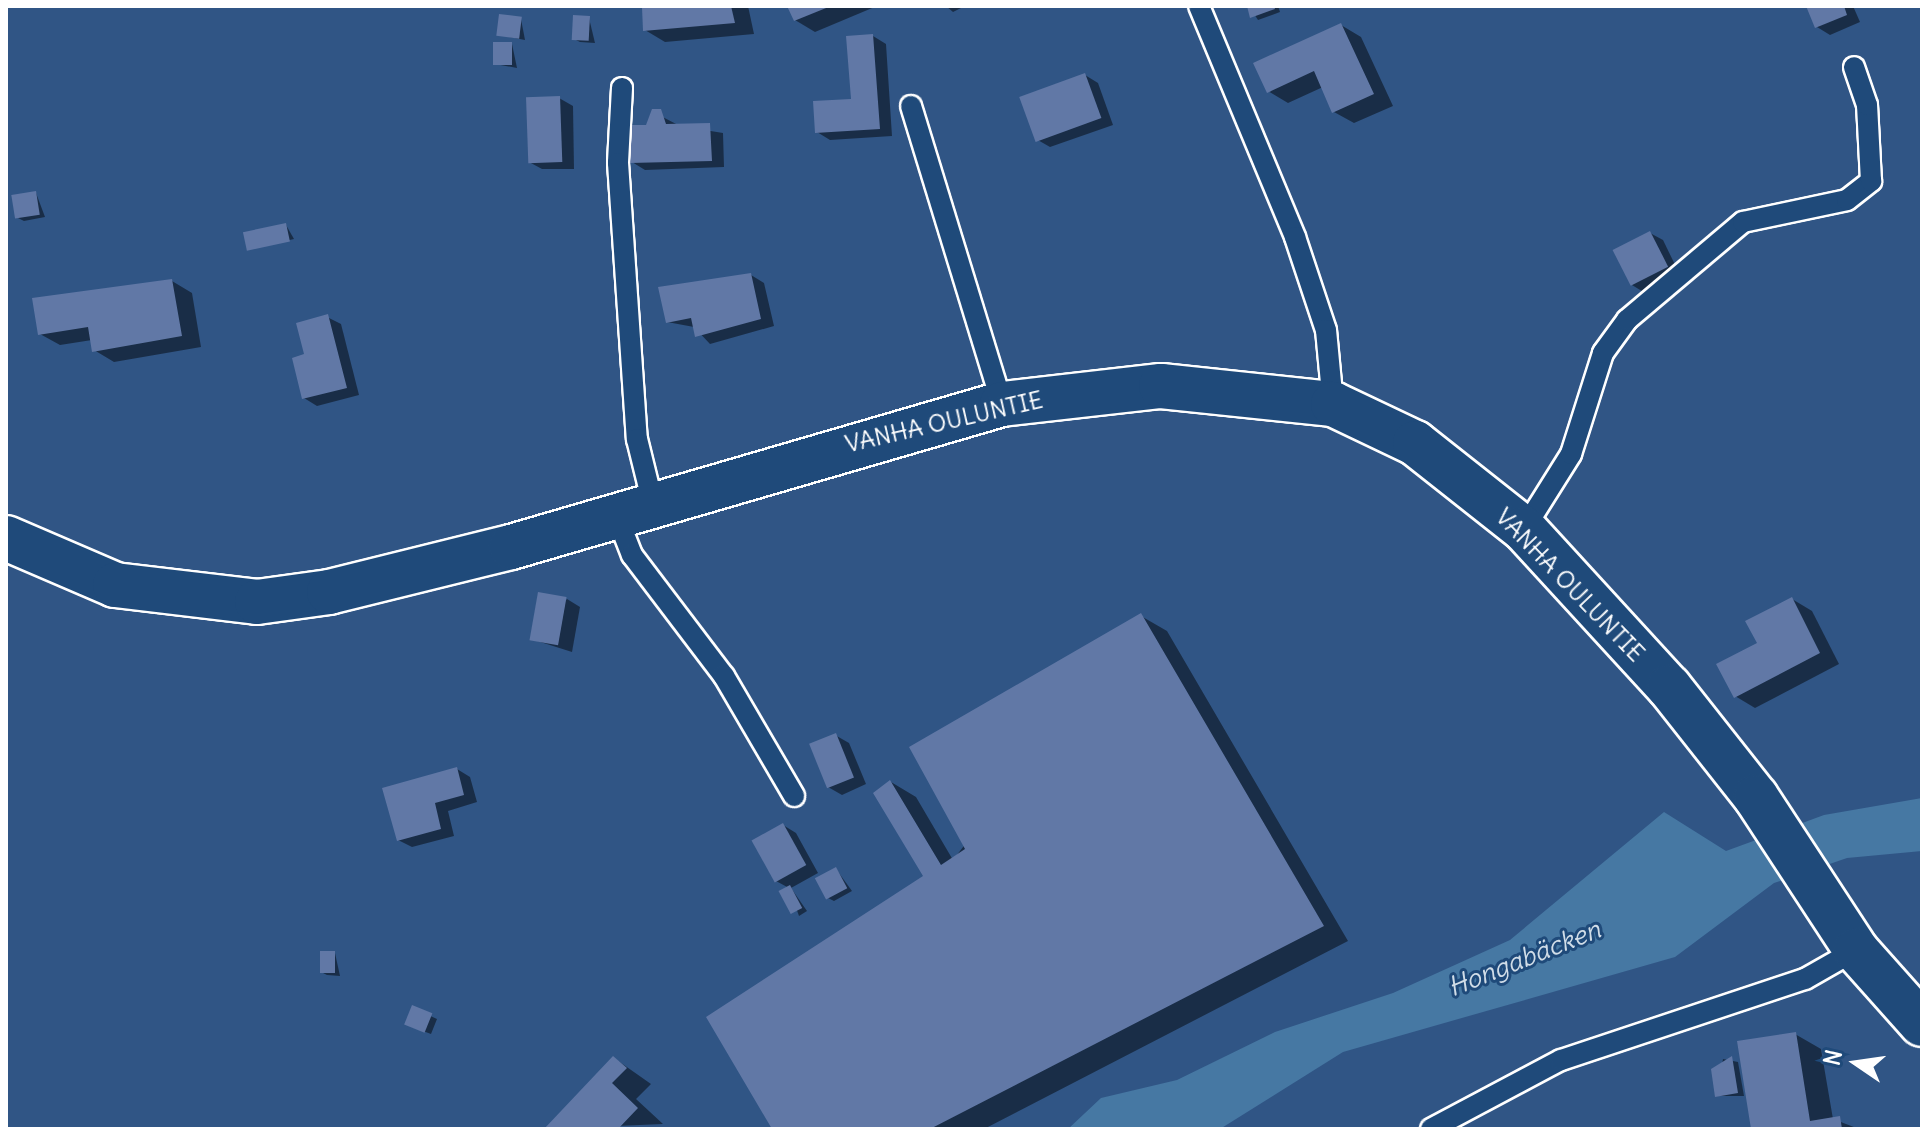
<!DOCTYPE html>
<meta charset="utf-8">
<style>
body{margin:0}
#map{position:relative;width:1928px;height:1135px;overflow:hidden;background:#305585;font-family:Delius,sans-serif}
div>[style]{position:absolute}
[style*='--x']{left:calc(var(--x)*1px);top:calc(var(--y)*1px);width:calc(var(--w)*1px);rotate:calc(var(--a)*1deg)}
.water>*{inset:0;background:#4678a3}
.shadow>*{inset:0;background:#0007}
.building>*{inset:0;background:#6178a6;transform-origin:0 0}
.roads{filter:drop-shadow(2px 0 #fff) drop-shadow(-2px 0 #fff) drop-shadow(0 2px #fff) drop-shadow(0 -2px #fff)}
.service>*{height:20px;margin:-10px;padding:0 10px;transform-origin:10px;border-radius:10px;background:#1f4a7a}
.tertiary>*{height:44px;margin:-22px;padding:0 22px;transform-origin:22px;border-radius:22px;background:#1f4a7a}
span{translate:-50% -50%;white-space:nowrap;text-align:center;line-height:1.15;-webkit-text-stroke:6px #1f4a7a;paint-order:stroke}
.street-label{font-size:24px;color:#fff}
.water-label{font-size:26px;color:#d1dde8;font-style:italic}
.frame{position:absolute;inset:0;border:8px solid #fff;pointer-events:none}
.north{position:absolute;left:1816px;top:1023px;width:80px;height:80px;-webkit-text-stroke:6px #1f4a7a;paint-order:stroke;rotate:283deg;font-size:22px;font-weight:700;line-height:32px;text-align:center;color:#fff}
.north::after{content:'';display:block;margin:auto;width:28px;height:36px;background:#fff;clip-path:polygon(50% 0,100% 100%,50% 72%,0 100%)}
</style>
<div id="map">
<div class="water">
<div style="clip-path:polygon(1922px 798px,1922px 851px,1847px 858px,1774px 883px,1675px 957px,1343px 1052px,1220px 1129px,1068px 1129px,1101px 1098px,1177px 1080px,1275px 1032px,1393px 993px,1510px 940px,1664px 812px,1726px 851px,1824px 815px)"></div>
</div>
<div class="shadow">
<div style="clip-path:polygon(748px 6px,754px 34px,665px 42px,645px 30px,644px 9px)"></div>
<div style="clip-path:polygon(790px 6px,877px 6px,815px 32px,795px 20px)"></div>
<div style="clip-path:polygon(946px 6px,965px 6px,953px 12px)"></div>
<div style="clip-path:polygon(1249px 6px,1278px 6px,1280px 12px,1258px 20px)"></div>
<div style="clip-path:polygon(1808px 6px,1853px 6px,1860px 22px,1830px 35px,1817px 27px)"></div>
<div style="clip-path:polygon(589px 18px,595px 43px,580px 42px,574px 39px)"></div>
<div style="clip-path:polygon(521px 19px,525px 40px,499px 35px)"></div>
<div style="clip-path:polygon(1341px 25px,1361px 37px,1393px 106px,1354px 123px,1334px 112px,1323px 87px,1288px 103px,1268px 91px)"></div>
<div style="clip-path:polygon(873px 36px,886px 44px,892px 136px,830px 140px,817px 132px,853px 100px)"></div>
<div style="clip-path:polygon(512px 44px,517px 68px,495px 64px)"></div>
<div style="clip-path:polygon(1085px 75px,1098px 83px,1113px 125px,1050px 147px,1036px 139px)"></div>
<div style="clip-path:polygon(559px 98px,573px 106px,574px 169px,542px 169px,529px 162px)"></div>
<div style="clip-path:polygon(653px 112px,680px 126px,723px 133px,724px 167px,645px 170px,632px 162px)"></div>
<div style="clip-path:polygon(36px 193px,45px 217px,24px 221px,18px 218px)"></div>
<div style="clip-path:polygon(286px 225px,294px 239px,249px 249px,245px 233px)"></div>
<div style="clip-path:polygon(1650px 233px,1663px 240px,1680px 275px,1645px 293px,1632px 285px)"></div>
<div style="clip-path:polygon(751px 275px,764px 283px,774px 326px,710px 344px,694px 327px,667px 322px)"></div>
<div style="clip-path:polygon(172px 281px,192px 293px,201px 347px,114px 362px,94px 350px,92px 340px,60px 345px,40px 334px)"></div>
<div style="clip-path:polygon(327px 317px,341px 324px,359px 395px,317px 406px,304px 398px,307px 356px)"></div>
<div style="clip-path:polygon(567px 599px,580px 607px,572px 652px,531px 639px)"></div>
<div style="clip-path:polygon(1792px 599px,1812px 611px,1839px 664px,1755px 708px,1735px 696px)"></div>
<div style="clip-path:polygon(1141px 616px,1167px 631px,1348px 941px,984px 1129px,775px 1129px,926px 876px,891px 782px,916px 797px,953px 860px)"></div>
<div style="clip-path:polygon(835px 735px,849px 743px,866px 784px,842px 795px,828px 787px)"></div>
<div style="clip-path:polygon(457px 769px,470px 777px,477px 802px,448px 811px,454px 836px,412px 847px,398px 840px)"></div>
<div style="clip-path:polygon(783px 825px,796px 833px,818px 873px,791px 888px,807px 911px,799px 916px,789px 888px,776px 881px)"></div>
<div style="clip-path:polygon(836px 869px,852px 891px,834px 901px,828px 898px)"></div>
<div style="clip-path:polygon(335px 953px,340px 976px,327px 975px,321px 972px)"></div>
<div style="clip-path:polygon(413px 1008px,437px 1019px,431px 1034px,412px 1027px)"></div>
<div style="clip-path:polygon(1795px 1034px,1821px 1049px,1833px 1119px,1859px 1129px,1753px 1129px)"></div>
<div style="clip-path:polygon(614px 1058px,651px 1084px,636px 1099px,663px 1124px,546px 1129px)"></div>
<div style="clip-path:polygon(1723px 1059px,1738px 1062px,1744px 1096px,1717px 1096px)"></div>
</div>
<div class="building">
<div style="clip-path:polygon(731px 6px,735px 23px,643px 31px,642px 7px)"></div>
<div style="clip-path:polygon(787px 6px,831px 6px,794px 21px)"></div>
<div style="clip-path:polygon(1247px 6px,1274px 6px,1275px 9px,1250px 18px)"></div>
<div style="clip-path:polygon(1806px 6px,1844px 6px,1847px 15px,1815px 28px)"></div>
<div style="left:499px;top:14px;width:23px;height:22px;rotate:7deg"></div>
<div style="left:573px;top:15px;width:17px;height:25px;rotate:3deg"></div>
<div style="clip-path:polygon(1341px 23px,1374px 94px,1332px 113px,1314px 71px,1267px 93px,1253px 63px)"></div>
<div style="clip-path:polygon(873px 34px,880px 129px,815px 133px,813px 101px,851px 99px,846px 36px)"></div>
<div style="left:493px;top:42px;width:19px;height:23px"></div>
<div style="left:1085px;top:73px;width:48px;height:70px;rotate:70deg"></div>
<div style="left:560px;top:96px;width:66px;height:34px;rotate:88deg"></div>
<div style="clip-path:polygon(652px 109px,661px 109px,666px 124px,710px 123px,712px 161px,630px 163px,629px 125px,646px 125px)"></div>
<div style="left:36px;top:191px;width:24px;height:25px;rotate:81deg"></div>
<div style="left:286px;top:223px;width:19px;height:44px;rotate:78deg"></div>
<div style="left:1650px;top:231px;width:40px;height:42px;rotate:63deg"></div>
<div style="clip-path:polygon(751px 273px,761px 319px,695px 337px,691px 318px,666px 323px,658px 287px)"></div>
<div style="clip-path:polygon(172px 279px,182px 336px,92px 352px,88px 327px,38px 335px,32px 298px)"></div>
<div style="clip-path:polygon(328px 314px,347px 388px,302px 399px,292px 358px,304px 354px,296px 323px)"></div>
<div style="left:538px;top:592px;width:29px;height:49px;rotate:10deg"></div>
<div style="clip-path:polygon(1792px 597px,1820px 653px,1734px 698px,1716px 664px,1757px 643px,1745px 621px)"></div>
<div style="clip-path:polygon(1141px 613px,1324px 926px,930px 1129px,772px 1129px,706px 1017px,923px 876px,873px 793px,890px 780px,941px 865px,965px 849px,909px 747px)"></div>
<div style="left:836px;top:733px;width:48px;height:29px;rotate:68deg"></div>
<div style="clip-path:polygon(457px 767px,464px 795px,435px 803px,441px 829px,397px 841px,382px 788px)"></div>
<div style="left:783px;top:823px;width:48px;height:36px;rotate:61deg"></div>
<div style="left:836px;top:867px;width:24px;height:24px;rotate:62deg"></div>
<div style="left:790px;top:885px;width:26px;height:13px;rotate:62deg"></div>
<div style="left:320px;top:951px;width:15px;height:22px"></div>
<div style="left:412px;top:1005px;width:22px;height:21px;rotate:22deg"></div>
<div style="clip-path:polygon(1796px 1032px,1810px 1121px,1840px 1116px,1842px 1129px,1751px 1129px,1737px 1041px)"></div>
<div style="clip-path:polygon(613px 1056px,627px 1068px,612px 1083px,638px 1108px,618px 1129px,544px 1129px)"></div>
<div style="clip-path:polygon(1732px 1056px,1738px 1093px,1715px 1097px,1711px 1069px)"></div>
</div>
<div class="roads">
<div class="service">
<div style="--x:1199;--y:6;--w:250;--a:67.4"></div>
<div style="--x:1295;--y:237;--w:98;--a:71.6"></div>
<div style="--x:1326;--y:330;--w:74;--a:84.6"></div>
<div style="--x:622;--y:88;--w:75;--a:93.1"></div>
<div style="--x:618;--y:163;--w:277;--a:86.1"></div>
<div style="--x:637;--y:439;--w:63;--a:76.2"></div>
<div style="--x:911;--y:106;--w:312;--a:73"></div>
<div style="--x:616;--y:514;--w:44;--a:68.7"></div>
<div style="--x:632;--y:555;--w:152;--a:52.8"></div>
<div style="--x:724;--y:676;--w:139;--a:59.7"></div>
<div style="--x:1524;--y:529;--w:89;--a:-57.9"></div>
<div style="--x:1571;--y:454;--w:106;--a:-72.4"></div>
<div style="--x:1603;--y:353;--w:41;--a:-54"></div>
<div style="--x:1627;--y:320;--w:152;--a:-40.2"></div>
<div style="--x:1743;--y:222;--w:106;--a:-11.9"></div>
<div style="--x:1847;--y:200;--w:31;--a:-38"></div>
<div style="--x:1871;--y:181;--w:76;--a:-93"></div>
<div style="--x:1867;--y:105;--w:40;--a:-108.9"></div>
<div style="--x:1431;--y:1129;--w:147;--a:-28"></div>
<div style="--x:1561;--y:1060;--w:257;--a:-18.4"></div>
<div style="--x:1805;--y:979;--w:59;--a:-29.6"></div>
</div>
<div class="tertiary">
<div style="--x:6;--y:538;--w:119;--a:23.3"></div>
<div style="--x:115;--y:585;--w:143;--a:6.8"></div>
<div style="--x:257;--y:602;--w:73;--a:-7.9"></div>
<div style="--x:329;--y:592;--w:187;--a:-13.9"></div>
<div style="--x:511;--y:547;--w:511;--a:-16.24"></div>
<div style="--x:1002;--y:404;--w:160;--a:-6.5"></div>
<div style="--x:1161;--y:386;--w:173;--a:6"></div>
<div style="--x:1333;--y:404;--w:91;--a:25.4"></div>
<div style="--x:1415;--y:443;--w:139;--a:38.3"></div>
<div style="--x:1524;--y:529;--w:214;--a:47.5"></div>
<div style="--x:1669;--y:687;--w:140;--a:51.7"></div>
<div style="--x:1756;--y:797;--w:183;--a:56.8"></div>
<div style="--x:1856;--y:950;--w:99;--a:48.3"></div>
</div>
</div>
<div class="street-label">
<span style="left:944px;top:422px;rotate:-13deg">VANHA OULUNTIE</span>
<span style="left:1570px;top:585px;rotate:46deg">VANHA OULUNTIE</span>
</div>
<div class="water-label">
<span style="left:1524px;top:958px;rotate:-22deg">Hongabäcken</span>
</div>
<div class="frame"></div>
<div class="north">N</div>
</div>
